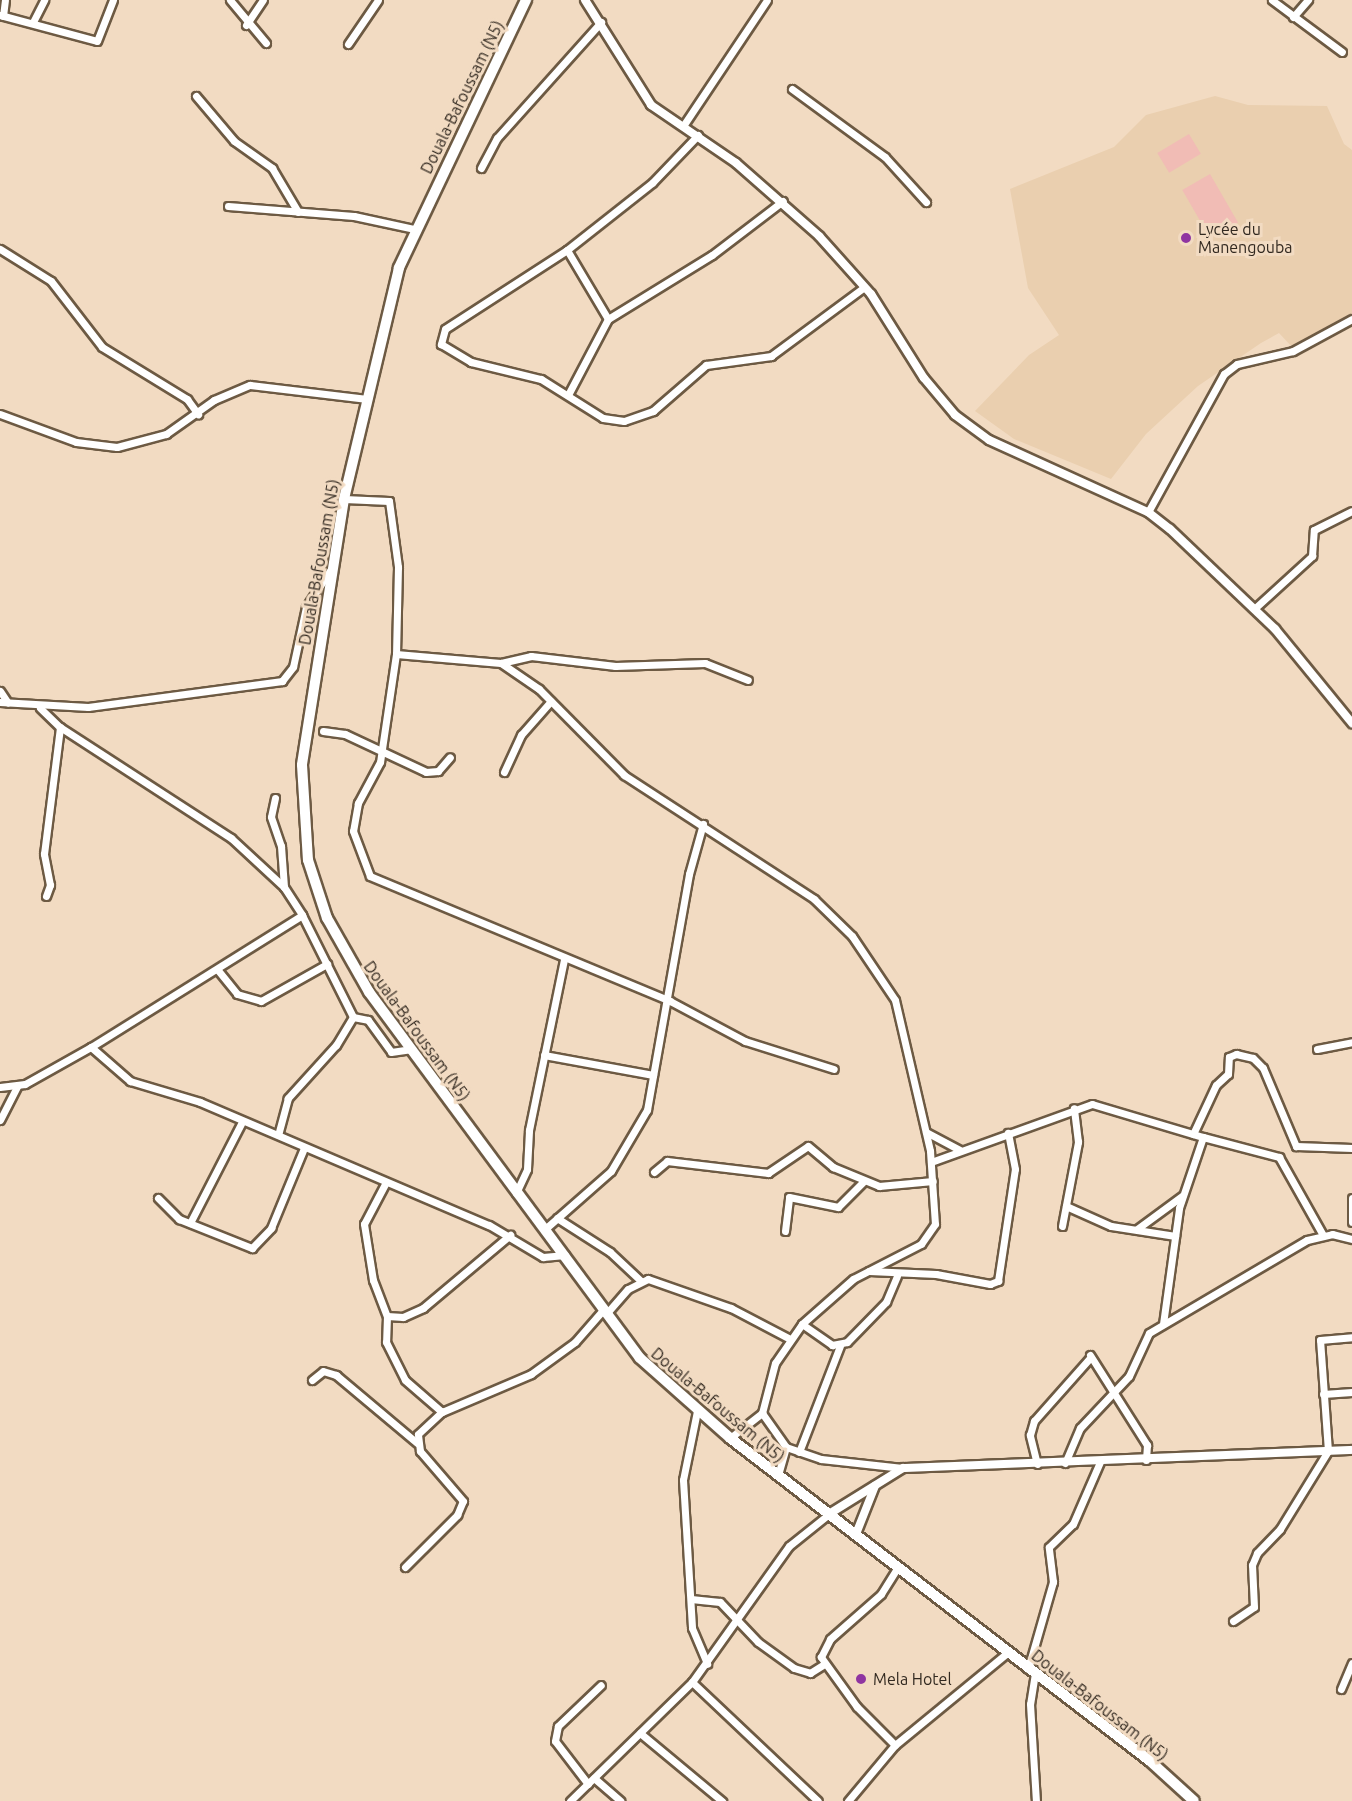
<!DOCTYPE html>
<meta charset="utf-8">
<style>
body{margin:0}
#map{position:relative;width:1352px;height:1801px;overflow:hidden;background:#f2dbc2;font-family:Ubuntu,sans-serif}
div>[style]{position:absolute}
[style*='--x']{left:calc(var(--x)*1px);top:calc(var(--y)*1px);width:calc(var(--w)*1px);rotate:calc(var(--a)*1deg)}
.built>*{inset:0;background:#eacfaf}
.green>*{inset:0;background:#f1bcb5;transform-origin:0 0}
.roads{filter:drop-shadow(2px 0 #6d5a43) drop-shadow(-2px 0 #6d5a43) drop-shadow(0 2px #6d5a43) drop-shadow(0 -2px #6d5a43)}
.minor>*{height:7px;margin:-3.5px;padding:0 3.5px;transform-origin:3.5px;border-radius:3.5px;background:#fff}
.tertiary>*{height:8px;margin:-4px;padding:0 4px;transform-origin:4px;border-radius:4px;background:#fff}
.trunk>*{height:10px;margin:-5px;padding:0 5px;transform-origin:5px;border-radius:5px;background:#fff}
.dots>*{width:16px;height:16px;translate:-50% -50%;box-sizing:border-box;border:3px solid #f2dbc2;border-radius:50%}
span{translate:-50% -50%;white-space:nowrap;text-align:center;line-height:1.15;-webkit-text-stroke:6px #f2dbc2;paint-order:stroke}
.street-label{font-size:16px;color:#322920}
.poi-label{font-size:16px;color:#322920}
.left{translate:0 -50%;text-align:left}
</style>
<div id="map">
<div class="built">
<div style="clip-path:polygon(1215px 96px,1248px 105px,1327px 106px,1344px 144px,1352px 150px,1352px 314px,1293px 348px,1279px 333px,1261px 343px,1198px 386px,1146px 434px,1111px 479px,1014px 439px,975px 411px,1029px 355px,1059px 335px,1028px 288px,1010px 189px,1114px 147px,1146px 115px)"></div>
</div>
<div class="green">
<div style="left:1189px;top:134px;width:23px;height:37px;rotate:59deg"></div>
<div style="left:1210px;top:174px;width:56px;height:32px;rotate:60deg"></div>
</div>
<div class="roads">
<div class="minor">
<div style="--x:230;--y:0;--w:56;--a:50.1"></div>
<div style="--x:1272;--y:0;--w:87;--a:36.6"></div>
<div style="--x:0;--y:15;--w:100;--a:15"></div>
<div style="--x:97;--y:41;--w:44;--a:-68.7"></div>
<div style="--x:3;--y:16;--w:16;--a:-83"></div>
<div style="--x:1293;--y:17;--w:23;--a:-49"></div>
<div style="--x:33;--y:22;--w:25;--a:-63"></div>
<div style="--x:246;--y:25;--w:30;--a:-56"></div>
<div style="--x:348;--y:44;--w:53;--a:-55.7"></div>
<div style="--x:792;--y:89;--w:115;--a:36.2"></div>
<div style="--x:885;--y:157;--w:61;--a:47.7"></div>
<div style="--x:196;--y:96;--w:59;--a:49.8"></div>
<div style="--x:234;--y:141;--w:47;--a:35.4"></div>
<div style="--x:272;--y:168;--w:51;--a:59.4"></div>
<div style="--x:683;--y:126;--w:151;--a:-56.3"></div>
<div style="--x:698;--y:135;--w:66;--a:133.8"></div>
<div style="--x:652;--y:183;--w:108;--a:141.8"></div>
<div style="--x:567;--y:250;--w:145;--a:147.1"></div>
<div style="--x:445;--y:329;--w:16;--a:105"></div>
<div style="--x:441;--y:344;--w:35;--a:31"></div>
<div style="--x:471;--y:362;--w:72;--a:13.7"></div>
<div style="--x:541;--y:379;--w:73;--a:32.2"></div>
<div style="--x:603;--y:418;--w:21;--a:8"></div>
<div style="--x:624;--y:421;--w:31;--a:-19"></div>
<div style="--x:653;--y:411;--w:70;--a:-41"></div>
<div style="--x:706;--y:365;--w:66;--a:-7.9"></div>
<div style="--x:771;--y:356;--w:114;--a:-36.5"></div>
<div style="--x:481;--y:168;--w:34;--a:-62"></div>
<div style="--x:497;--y:138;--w:156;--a:-48.1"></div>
<div style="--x:228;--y:206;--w:126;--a:4.5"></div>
<div style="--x:354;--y:216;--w:61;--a:12.2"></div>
<div style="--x:0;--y:249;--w:60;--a:32.1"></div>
<div style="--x:51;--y:281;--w:83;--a:52.3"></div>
<div style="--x:102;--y:347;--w:100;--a:31.5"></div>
<div style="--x:187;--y:399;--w:19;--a:54"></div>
<div style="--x:567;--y:250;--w:80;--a:59.3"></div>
<div style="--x:569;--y:393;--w:84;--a:-62.2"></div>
<div style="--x:608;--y:319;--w:122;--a:-31.6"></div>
<div style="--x:712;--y:255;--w:89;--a:-37.3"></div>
<div style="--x:0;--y:414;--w:81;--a:20.2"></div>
<div style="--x:76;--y:442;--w:41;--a:7"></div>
<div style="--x:117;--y:447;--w:51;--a:-14.9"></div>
<div style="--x:166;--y:434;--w:59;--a:-35.3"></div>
<div style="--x:214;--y:400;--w:39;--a:-23"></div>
<div style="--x:250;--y:385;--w:118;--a:6.8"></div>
<div style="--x:344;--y:499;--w:45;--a:2.5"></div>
<div style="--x:389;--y:501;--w:67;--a:82.2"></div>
<div style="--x:398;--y:567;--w:87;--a:91.3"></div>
<div style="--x:396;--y:654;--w:109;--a:98.4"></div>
<div style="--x:380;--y:762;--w:47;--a:118.2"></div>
<div style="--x:358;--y:803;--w:28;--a:100"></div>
<div style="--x:353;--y:831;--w:48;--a:69.3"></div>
<div style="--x:370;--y:876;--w:325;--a:22.6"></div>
<div style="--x:670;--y:1001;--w:85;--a:28.1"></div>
<div style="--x:745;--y:1041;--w:93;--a:17.5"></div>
<div style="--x:1148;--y:512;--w:158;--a:-61.2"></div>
<div style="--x:1224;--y:374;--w:16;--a:-38"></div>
<div style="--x:1237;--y:364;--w:57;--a:-13.1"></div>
<div style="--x:1293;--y:351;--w:67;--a:-28.5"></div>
<div style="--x:1254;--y:609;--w:79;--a:-42.4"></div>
<div style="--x:1312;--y:556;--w:26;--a:-86"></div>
<div style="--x:1314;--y:530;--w:42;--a:-26.6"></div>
<div style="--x:396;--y:654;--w:105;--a:4.9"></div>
<div style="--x:501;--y:663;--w:31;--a:-13"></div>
<div style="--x:531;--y:656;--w:85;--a:6.8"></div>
<div style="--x:615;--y:666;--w:90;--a:-1.9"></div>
<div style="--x:705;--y:663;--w:46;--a:21.6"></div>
<div style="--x:501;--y:663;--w:46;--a:34.4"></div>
<div style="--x:539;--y:689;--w:121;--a:45.3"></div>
<div style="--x:624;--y:775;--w:227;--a:33.1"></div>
<div style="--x:814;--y:899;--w:53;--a:44.2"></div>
<div style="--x:852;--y:936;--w:77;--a:56.1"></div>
<div style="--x:895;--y:1000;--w:155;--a:76.9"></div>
<div style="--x:930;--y:1151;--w:73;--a:86.1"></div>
<div style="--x:935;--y:1224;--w:24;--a:125"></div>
<div style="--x:921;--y:1244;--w:76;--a:152.8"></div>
<div style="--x:853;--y:1279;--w:68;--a:138.6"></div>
<div style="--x:802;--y:1324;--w:47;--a:124.7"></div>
<div style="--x:775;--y:1363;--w:52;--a:104.6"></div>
<div style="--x:762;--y:1413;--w:42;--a:54.8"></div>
<div style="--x:786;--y:1447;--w:37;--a:19"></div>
<div style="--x:821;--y:1459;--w:82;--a:6.3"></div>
<div style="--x:0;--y:691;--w:14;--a:56"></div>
<div style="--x:0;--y:702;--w:88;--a:3.3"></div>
<div style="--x:88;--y:707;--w:196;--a:-7.6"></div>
<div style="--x:282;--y:681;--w:18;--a:-52"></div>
<div style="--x:293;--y:667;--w:61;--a:-77.8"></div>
<div style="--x:306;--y:607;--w:45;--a:-56.7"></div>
<div style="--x:40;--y:708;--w:28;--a:44"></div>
<div style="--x:60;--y:727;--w:204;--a:33"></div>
<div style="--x:231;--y:838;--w:72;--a:42.8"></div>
<div style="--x:284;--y:887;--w:33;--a:57"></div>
<div style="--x:302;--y:915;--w:114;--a:63.4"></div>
<div style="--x:353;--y:1017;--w:33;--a:121"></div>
<div style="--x:336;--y:1045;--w:72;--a:132.2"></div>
<div style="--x:288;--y:1098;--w:38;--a:105"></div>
<div style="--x:323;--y:731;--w:22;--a:8"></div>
<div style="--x:345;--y:734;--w:89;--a:25.1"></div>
<div style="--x:426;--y:772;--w:12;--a:-5"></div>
<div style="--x:438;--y:771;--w:18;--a:-49"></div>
<div style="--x:504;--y:772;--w:41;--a:-65.3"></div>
<div style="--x:521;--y:735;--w:45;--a:-48.6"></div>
<div style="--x:275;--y:798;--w:19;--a:102"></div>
<div style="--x:271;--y:817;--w:31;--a:71"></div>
<div style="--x:281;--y:846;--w:41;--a:85.8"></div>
<div style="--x:46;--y:896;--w:12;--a:-70"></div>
<div style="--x:50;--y:885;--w:32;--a:-101"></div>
<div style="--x:44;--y:854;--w:128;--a:-82.8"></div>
<div style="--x:217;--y:969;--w:32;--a:51"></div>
<div style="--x:237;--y:994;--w:25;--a:16"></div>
<div style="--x:261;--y:1001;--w:76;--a:-29.3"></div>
<div style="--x:353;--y:1017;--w:15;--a:11"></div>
<div style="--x:368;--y:1020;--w:39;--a:54"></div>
<div style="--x:391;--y:1052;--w:21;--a:-8"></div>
<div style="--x:91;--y:1047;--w:249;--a:-32"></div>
<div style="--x:1317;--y:1049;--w:36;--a:-11"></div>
<div style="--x:544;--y:1055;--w:111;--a:10.4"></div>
<div style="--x:0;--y:1087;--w:25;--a:-7"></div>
<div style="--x:25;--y:1084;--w:76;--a:-29.3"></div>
<div style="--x:91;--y:1047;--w:52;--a:41.1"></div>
<div style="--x:130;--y:1081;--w:73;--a:16.7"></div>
<div style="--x:200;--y:1102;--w:314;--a:23.1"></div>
<div style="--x:489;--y:1225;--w:63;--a:30.7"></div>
<div style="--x:543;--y:1257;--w:22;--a:-5"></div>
<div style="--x:0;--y:1120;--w:38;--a:-63"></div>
<div style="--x:926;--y:1132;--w:38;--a:28"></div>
<div style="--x:1193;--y:1134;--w:54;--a:-64.9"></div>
<div style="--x:1216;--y:1085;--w:16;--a:-43"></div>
<div style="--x:1228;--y:1074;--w:17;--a:-87"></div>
<div style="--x:1229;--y:1057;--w:8;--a:-23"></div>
<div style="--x:1236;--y:1054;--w:17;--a:13"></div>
<div style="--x:1253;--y:1058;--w:14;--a:45"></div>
<div style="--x:1263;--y:1068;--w:85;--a:67.1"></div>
<div style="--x:1296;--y:1146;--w:56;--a:2"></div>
<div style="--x:931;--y:1162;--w:171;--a:-19.8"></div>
<div style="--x:1092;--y:1104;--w:116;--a:16.6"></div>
<div style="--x:654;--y:1172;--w:17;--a:-40"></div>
<div style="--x:667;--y:1161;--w:102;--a:6.8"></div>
<div style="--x:768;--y:1173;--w:48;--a:-34"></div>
<div style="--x:808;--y:1146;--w:33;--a:40"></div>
<div style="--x:833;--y:1167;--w:50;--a:22.4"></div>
<div style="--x:879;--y:1186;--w:54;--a:-5.3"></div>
<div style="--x:385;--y:1184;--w:45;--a:117.7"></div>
<div style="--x:364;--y:1224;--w:57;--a:80.9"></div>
<div style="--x:373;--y:1280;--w:39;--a:69"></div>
<div style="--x:387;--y:1316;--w:26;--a:92"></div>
<div style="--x:386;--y:1342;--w:42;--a:63.4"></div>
<div style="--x:405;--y:1380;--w:49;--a:40.9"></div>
<div style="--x:516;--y:1193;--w:26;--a:-65"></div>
<div style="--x:527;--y:1169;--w:39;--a:-87"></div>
<div style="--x:529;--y:1130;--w:175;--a:-78.4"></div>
<div style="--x:158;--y:1198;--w:30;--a:45"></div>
<div style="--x:179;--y:1219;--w:79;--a:21.7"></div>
<div style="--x:252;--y:1248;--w:28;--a:-46"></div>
<div style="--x:271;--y:1228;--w:87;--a:-67.6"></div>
<div style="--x:1352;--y:1198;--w:24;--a:90"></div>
<div style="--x:1066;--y:1206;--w:49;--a:24"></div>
<div style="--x:1111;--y:1226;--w:65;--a:8.9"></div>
<div style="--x:557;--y:1218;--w:63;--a:32.7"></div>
<div style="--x:610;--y:1252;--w:42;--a:43.1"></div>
<div style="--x:190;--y:1223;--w:114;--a:-62.8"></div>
<div style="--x:1062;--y:1226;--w:86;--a:-79.2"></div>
<div style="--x:1078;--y:1142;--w:34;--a:-97"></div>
<div style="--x:545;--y:1229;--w:88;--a:-41.3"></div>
<div style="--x:611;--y:1171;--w:71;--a:-59.5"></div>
<div style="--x:647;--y:1110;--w:240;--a:-79.9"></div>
<div style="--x:689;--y:874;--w:52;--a:-74.4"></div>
<div style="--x:1137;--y:1229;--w:56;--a:-36.3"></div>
<div style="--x:785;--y:1231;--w:34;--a:-83"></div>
<div style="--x:789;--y:1197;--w:50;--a:11.5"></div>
<div style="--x:838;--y:1207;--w:37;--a:-45"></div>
<div style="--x:869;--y:1271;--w:67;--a:2.6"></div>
<div style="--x:936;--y:1274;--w:55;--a:10.5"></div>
<div style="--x:990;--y:1284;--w:9;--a:-21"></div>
<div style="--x:998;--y:1281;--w:113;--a:-81.4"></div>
<div style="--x:1015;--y:1169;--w:37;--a:-101"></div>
<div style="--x:606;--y:1314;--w:33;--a:-49"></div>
<div style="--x:628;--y:1289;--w:22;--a:-27"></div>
<div style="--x:648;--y:1279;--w:88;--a:19.3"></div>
<div style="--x:731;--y:1308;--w:67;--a:27.7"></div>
<div style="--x:387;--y:1316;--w:16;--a:4"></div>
<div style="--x:403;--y:1317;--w:22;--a:-24"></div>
<div style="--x:423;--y:1308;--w:114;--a:-40"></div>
<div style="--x:802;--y:1324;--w:37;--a:35"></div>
<div style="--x:832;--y:1345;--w:15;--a:-11"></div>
<div style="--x:847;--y:1342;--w:56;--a:-45.7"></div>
<div style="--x:886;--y:1302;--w:28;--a:-67"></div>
<div style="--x:1163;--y:1324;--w:117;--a:-82.1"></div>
<div style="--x:1179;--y:1208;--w:75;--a:-71.3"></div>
<div style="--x:1203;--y:1137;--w:79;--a:14.7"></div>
<div style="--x:1279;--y:1157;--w:90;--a:60.6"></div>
<div style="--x:1090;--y:1355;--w:107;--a:57.7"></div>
<div style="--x:1147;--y:1445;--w:15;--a:94"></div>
<div style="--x:312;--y:1380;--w:14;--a:-39"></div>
<div style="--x:323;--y:1371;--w:14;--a:17"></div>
<div style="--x:336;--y:1375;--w:106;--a:40"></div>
<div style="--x:1323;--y:1394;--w:29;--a:-4"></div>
<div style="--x:697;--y:1411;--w:70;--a:101.5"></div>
<div style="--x:683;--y:1480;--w:148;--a:86.5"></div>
<div style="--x:692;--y:1628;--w:39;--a:67"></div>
<div style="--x:730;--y:1438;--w:41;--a:-38"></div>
<div style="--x:799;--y:1452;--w:114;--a:-68.9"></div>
<div style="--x:1065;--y:1463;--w:38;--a:-67"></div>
<div style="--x:1080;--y:1428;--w:71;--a:-46.7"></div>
<div style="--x:1129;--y:1376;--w:47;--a:-65.1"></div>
<div style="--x:1149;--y:1333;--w:183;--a:-30.5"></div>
<div style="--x:1307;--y:1240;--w:26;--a:-13"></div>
<div style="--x:1332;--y:1234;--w:21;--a:14"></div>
<div style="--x:1037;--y:1464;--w:30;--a:-104"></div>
<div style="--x:1030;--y:1435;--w:15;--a:-74"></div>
<div style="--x:1034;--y:1421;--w:84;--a:-48.4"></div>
<div style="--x:778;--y:1475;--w:29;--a:-74"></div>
<div style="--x:405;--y:1567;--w:74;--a:-45"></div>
<div style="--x:457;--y:1515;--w:15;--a:-67"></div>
<div style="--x:463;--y:1501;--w:66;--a:-130.7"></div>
<div style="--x:420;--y:1451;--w:17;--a:-97"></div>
<div style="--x:418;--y:1434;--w:33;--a:-43"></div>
<div style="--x:442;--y:1412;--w:97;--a:-23.1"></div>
<div style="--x:531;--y:1374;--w:54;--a:-36"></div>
<div style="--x:575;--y:1342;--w:43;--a:-48.8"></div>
<div style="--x:691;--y:1599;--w:29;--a:6"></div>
<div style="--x:720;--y:1602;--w:55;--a:46.5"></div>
<div style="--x:758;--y:1642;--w:44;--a:35.8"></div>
<div style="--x:794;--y:1668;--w:17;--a:17"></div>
<div style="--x:810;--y:1673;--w:15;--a:-32"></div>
<div style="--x:1233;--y:1621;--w:25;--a:-34"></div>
<div style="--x:1254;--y:1607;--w:42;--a:-92.7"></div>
<div style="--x:1252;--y:1565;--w:13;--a:-67"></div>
<div style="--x:1257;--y:1553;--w:33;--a:-46"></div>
<div style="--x:1280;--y:1529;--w:92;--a:-58.4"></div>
<div style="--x:1328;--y:1451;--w:111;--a:-94.1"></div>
<div style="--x:1320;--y:1340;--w:32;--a:-5"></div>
<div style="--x:1028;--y:1669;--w:91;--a:-74"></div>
<div style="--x:1053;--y:1582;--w:35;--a:-97"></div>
<div style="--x:1049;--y:1547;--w:33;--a:-44"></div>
<div style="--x:1073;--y:1524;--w:68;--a:-66.5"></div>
<div style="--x:1035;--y:1673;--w:31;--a:99"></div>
<div style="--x:1030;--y:1704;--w:97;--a:86.5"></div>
<div style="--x:692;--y:1682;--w:173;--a:43.4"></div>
<div style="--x:1341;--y:1689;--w:28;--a:-67"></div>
<div style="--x:640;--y:1733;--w:107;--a:39.7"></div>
<div style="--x:895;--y:1745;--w:54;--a:-135"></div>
<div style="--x:857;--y:1707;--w:62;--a:-125.8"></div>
<div style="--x:821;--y:1657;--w:20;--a:-63"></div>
<div style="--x:830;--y:1639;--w:68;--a:-41.4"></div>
<div style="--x:881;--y:1594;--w:32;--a:-58"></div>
<div style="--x:594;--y:1778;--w:35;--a:41"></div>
<div style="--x:588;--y:1784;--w:54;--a:-127.5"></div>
<div style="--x:555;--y:1741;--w:15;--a:-79"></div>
<div style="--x:558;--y:1726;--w:59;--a:-43.6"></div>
<div style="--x:570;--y:1801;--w:170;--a:-44.3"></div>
<div style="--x:692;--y:1682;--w:167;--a:-54.5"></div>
<div style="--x:789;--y:1546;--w:51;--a:-38.7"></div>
<div style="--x:848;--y:1801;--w:73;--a:-50"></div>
<div style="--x:895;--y:1745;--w:145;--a:-39.4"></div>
</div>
<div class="tertiary">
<div style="--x:585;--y:0;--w:124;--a:57.8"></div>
<div style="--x:651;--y:105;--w:103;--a:34.3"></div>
<div style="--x:736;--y:163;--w:111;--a:41.3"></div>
<div style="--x:819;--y:236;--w:78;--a:48.1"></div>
<div style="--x:871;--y:294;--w:99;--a:57.8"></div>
<div style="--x:924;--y:378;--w:48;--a:50"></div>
<div style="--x:955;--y:415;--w:42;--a:36.3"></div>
<div style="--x:989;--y:440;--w:175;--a:24.4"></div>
<div style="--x:1148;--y:512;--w:28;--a:38"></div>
<div style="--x:1170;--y:529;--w:145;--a:43.6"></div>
<div style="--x:1275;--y:629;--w:122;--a:50.7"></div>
<div style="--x:829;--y:1514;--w:87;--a:-31.9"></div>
<div style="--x:903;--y:1468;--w:449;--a:-2.3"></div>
<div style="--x:856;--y:1534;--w:52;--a:-68.4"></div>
</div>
<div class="trunk">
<div style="--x:526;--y:0;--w:297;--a:115.4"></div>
<div style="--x:399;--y:268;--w:237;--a:103.4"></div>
<div style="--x:344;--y:499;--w:269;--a:99"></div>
<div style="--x:302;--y:765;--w:95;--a:86.4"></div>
<div style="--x:308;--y:860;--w:61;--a:71.9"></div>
<div style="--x:327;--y:918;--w:85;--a:60.4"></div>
<div style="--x:369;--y:992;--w:455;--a:53.5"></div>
<div style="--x:640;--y:1358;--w:120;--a:41.6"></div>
<div style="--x:730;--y:1438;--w:530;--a:37.56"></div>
<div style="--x:1150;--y:1761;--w:59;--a:42.3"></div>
</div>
</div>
<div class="dots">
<div style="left:1186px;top:238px;background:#8f35a1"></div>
<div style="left:861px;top:1679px;background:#8f35a1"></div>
</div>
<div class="street-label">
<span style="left:462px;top:97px;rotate:-64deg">Douala-Bafoussam (N5)</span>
<span style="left:319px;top:562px;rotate:-80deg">Douala-Bafoussam (N5)</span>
<span style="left:417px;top:1031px;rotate:54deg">Douala-Bafoussam (N5)</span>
<span style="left:718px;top:1405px;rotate:40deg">Douala-Bafoussam (N5)</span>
<span style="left:1100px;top:1705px;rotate:38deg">Douala-Bafoussam (N5)</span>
</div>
<div class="poi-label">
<span class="left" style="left:1198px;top:238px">Lycée du<br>Manengouba</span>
<span class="left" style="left:873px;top:1679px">Mela Hotel</span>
</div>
</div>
